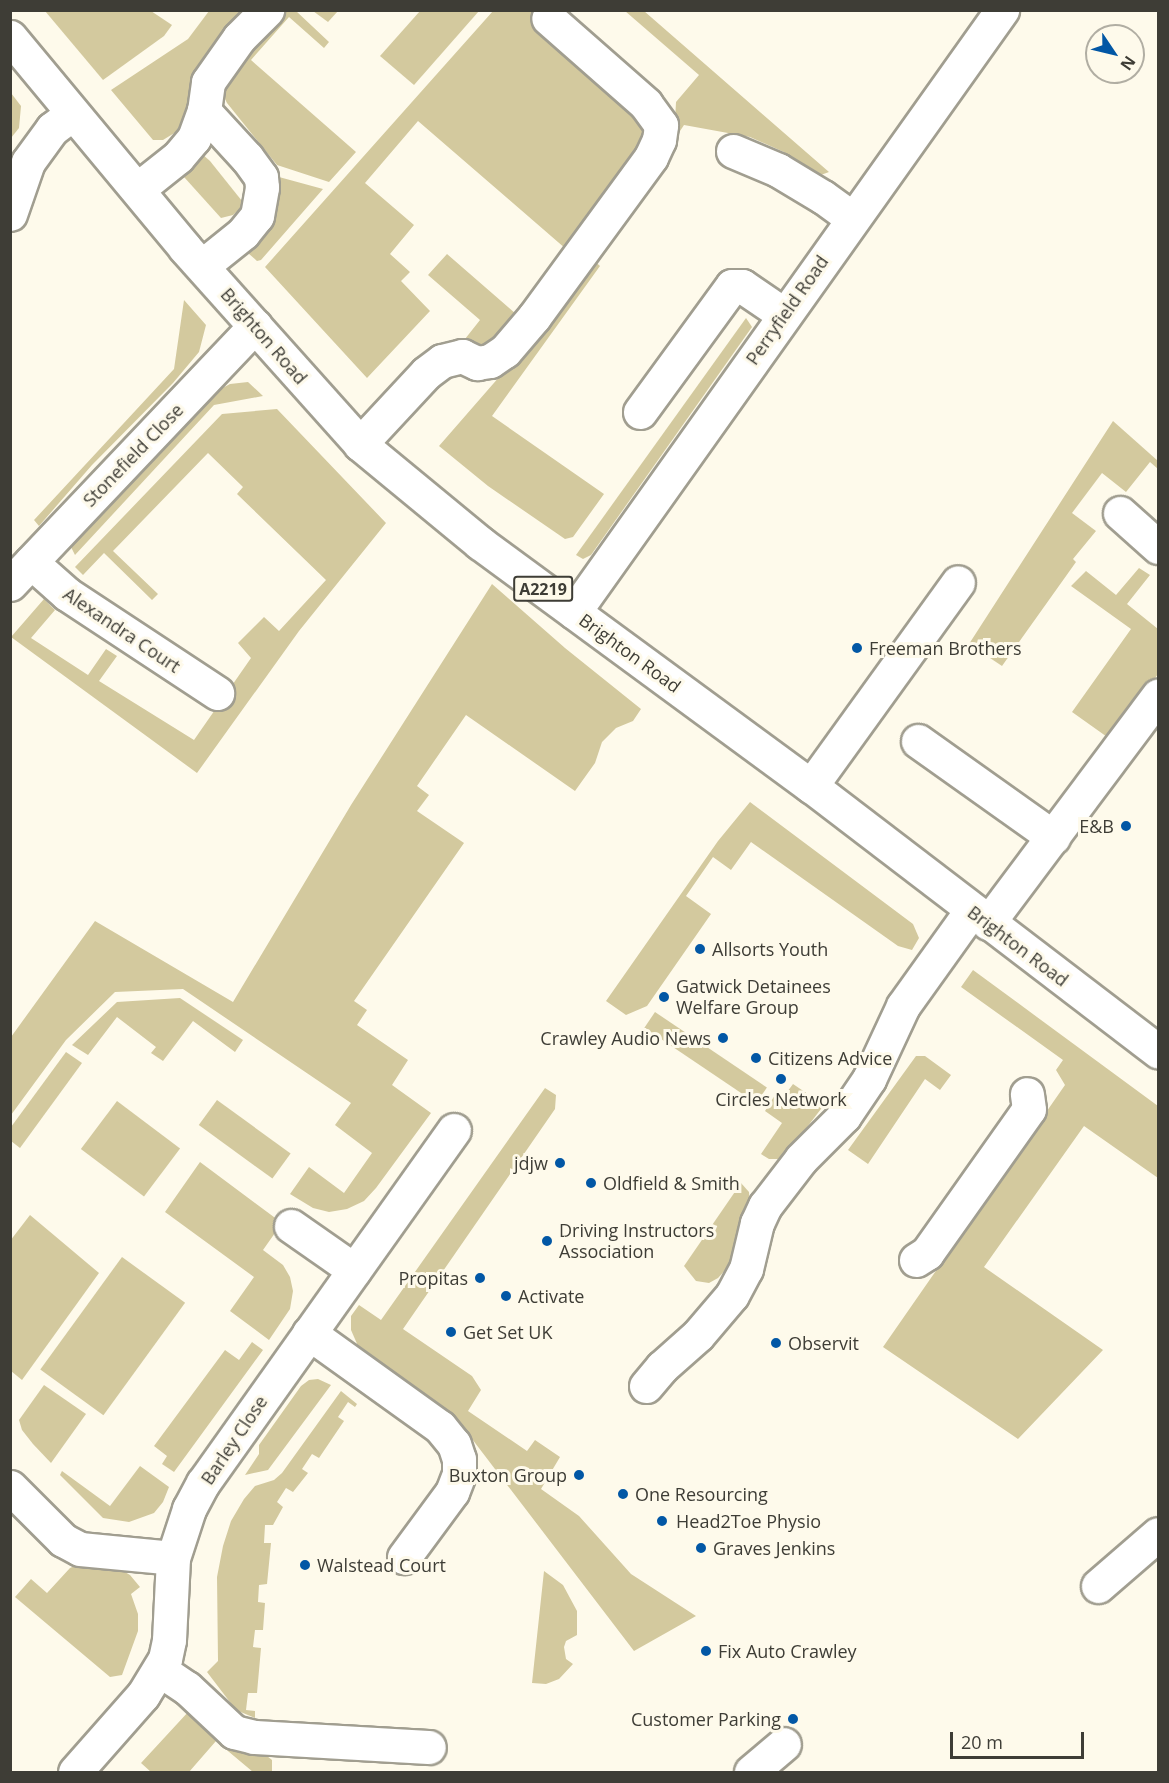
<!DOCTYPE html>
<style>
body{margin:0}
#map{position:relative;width:1169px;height:1783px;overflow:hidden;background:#fefaeb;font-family:"Open Sans",sans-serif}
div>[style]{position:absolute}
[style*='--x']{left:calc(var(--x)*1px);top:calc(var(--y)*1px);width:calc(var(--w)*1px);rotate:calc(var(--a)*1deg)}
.green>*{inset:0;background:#d3c99e;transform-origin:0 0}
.roads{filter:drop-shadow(2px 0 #a19e90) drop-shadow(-2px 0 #a19e90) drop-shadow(0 2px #a19e90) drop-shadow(0 -2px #a19e90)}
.minor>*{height:33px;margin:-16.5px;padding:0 16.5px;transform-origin:16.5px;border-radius:16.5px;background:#fff}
.major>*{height:33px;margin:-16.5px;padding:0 16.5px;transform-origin:16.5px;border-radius:16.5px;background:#fff}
.dots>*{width:16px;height:16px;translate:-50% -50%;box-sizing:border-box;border:3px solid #fefaeb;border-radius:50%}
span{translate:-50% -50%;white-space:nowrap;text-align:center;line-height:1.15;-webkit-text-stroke:6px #fefaeb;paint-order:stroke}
.shield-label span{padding:2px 4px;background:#fefaeb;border:2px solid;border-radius:4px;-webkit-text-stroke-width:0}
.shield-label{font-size:16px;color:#3e3d36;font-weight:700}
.street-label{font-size:18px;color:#3e3d36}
.poi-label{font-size:18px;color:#3e3d36}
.left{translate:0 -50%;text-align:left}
.right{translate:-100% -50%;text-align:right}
.frame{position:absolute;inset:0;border:12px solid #3e3d36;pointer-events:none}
.north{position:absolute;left:1085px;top:24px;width:60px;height:60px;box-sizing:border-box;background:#fefaeb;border:2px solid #b1aea3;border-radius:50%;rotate:125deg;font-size:16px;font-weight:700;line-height:24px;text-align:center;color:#3e3d36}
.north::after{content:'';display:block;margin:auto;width:21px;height:27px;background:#0257a5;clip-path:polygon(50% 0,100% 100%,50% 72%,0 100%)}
.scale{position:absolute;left:950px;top:1732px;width:134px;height:27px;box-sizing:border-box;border:3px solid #3e3d36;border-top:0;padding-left:8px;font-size:18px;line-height:21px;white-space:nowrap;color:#3e3d36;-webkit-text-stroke:4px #fefaeb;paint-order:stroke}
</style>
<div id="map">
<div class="green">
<div style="clip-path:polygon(45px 11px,151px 11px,172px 25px,164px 36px,103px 80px)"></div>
<div style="clip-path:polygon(209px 11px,247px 11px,176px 132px,163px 140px,153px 140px,111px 90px,188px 39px)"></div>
<div style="clip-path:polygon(287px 11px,296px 11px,329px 42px,324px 48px,289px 17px,251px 60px,356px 152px,329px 182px,277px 165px,227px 103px,222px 93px,226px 77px,255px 41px)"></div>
<div style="clip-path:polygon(313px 11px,338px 11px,328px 22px)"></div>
<div style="clip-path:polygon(420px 11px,479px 11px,414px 85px,380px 56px)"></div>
<div style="clip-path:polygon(493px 11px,548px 11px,533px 27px,637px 118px,643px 132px,643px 144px,566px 249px,418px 121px,365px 183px,414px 225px,390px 254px,410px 272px,401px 281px,430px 311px,367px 378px,265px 267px)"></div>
<div style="clip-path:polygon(625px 11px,644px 11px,829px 172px,818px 176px,784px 152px,750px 137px,684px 125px,674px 140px,676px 102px,699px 75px)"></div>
<div style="clip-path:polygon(11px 93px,21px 106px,19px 128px,11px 138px)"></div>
<div style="clip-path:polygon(202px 154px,210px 161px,242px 201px,240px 209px,233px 215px,221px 218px,184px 177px,194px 157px)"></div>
<div style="clip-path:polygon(279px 177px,323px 189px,261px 260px,257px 261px,248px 253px,250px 247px,270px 221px,276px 207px)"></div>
<div style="clip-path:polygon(447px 254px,516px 314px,482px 353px,465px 339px,480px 320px,428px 275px)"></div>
<div style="clip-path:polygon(591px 258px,600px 266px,492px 416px,604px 494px,573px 537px,565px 539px,488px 486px,439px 446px,533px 338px)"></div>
<div style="clip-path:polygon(184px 300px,206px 325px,199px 352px,173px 383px,92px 465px,39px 526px,34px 520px,174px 369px)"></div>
<div style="clip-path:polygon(746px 318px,752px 327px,591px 555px,583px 559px,576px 555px)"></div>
<div style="clip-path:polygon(248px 382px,263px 396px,214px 405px,75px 555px,69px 543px,213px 393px,230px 384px)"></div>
<div style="clip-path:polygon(277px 409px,386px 523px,299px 631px,197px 773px,11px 637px,44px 599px,55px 610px,31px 638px,88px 675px,106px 649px,117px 656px,99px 681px,194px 740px,251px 658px,238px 643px,264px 617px,279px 631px,326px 580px,237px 494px,243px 487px,208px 453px,113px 551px,158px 594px,152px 600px,104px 553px,83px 575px,75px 567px,222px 414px)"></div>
<div style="clip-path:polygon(1113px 421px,1158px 461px,1158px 469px,1150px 462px,1126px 492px,1102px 473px,1072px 513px,1096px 531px,1073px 559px,1076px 562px,1002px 666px,969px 644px)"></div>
<div style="clip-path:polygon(1139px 568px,1150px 575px,1127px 604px,1158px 629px,1158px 674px,1110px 739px,1072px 712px,1131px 629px,1071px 586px,1086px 571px,1116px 595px)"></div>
<div style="clip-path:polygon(492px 584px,565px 648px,641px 709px,633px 721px,616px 728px,602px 742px,595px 763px,575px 791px,466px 715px,417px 786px,429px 795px,417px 811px,464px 843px,354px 1001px,367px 1010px,357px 1025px,408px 1060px,392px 1085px,431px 1113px,376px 1188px,364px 1201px,347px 1209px,329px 1212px,313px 1208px,290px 1194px,309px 1167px,344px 1193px,372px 1153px,335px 1125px,351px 1103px,183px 989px,115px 992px,66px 1040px,11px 1115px,11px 1037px,95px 921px,233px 1002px,351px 805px)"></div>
<div style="clip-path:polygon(750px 802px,913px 924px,919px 938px,912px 950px,898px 946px,751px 842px,731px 870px,713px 857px,686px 896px,711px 914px,647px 1006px,626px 1015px,606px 1001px,718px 841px)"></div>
<div style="clip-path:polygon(973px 970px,1158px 1106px,1158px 1178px,1084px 1126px,984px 1267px,1103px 1350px,1018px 1439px,883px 1347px,1065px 1085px,1056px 1070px,1063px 1060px,961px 987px)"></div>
<div style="clip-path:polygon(180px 998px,243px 1040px,235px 1052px,193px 1021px,163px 1061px,151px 1053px,156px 1047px,117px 1017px,88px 1055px,72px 1045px,117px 1002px)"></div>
<div style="left:655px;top:1012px;width:135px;height:19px;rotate:34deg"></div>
<div style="clip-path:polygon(66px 1052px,82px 1063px,20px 1148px,11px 1141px,11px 1127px)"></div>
<div style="clip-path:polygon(916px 1056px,925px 1056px,951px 1075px,940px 1090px,925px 1079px,868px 1164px,848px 1150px)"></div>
<div style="clip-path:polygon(793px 1084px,824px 1105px,788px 1152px,778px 1159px,769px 1159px,761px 1154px,782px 1123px,765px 1111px,775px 1095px,782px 1099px)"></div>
<div style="clip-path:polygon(545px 1088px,556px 1095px,555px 1109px,403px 1329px,472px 1376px,481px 1390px,468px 1411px,527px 1451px,535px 1440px,560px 1457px,541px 1489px,579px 1516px,631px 1574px,696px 1616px,634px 1651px,453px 1414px,375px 1359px,358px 1346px,351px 1330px,351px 1316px,359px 1305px,381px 1320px)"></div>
<div style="left:217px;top:1100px;width:91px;height:31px;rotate:36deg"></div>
<div style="left:117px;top:1101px;width:79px;height:60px;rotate:37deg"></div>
<div style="clip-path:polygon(200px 1162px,282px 1223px,263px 1250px,283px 1265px,290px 1277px,293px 1291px,290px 1309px,269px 1340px,230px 1311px,254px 1277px,165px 1212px)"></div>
<div style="clip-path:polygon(741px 1183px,749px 1192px,750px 1205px,729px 1266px,718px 1278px,709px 1283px,696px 1281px,684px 1266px)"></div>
<div style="clip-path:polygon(30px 1215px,99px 1273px,22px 1380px,11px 1371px,10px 1241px)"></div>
<div style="left:122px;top:1257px;width:78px;height:139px;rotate:36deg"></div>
<div style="clip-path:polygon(252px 1342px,263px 1350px,174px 1472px,162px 1464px,167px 1456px,154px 1446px,225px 1350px,239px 1360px)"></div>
<div style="clip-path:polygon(318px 1379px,331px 1385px,268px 1470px,245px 1475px,259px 1454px,259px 1445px,301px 1386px,309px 1380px)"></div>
<div style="clip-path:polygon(44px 1385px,86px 1414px,51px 1463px,33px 1444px,22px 1430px,19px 1420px)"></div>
<div style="clip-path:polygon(341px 1391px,357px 1404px,355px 1407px,348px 1402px,338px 1417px,344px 1421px,319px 1458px,312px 1454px,302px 1469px,308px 1473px,293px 1492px,286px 1488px,277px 1502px,283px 1507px,273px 1525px,265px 1525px,264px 1543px,271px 1543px,267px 1584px,259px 1585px,258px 1602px,265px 1603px,263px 1630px,255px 1630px,253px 1647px,261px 1648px,257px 1693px,248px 1693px,246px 1710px,255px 1711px,255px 1718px,236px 1710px,207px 1672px,218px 1661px,217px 1577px,223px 1546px,231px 1521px,244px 1499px,255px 1486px,274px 1480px,282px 1473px)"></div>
<div style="clip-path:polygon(140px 1466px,169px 1487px,163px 1502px,154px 1513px,129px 1522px,103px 1518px,60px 1475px,62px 1471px,110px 1506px)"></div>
<div style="clip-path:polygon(81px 1563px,118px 1568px,130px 1575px,140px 1587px,131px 1594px,138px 1614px,138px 1631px,122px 1675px,110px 1677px,15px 1597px,31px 1579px,47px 1593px,70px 1568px)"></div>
<div style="clip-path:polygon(544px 1571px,563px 1585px,577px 1611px,577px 1635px,566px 1641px,564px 1647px,566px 1659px,573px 1664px,559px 1679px,546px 1684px,532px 1683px)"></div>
<div style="clip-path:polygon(189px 1711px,252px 1752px,267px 1756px,272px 1760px,272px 1772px,253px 1772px,216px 1741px,189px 1772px,151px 1772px,141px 1763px)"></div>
</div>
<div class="roads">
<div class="minor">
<div style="--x:733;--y:151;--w:49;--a:22.9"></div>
<div style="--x:778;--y:170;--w:52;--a:31"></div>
<div style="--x:823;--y:197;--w:36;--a:36"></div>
<div style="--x:139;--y:188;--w:50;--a:-38.5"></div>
<div style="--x:178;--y:157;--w:25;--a:-50"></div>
<div style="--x:194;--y:138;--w:29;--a:-70"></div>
<div style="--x:204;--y:111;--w:29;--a:-82"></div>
<div style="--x:208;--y:82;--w:54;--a:-54.8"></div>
<div style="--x:239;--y:38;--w:40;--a:-45"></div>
<div style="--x:10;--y:214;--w:55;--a:-70.9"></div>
<div style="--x:28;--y:162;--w:41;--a:-54"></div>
<div style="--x:52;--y:129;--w:25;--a:-37"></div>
<div style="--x:202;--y:266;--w:53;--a:-38.8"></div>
<div style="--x:243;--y:233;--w:22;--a:-51"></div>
<div style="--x:257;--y:216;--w:29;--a:-80"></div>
<div style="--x:262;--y:187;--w:10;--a:-96"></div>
<div style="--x:261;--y:177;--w:24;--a:-126"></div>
<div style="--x:247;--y:158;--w:64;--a:-132.5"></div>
<div style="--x:640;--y:412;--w:156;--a:-53.9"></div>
<div style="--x:732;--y:286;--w:10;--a:0"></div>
<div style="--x:742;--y:286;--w:50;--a:34.3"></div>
<div style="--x:360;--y:444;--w:97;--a:-47.1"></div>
<div style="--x:426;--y:373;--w:20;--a:-37"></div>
<div style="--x:442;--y:361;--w:21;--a:-14"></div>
<div style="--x:462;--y:356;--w:17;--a:25"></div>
<div style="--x:477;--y:363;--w:13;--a:-9"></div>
<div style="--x:490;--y:361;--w:18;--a:-34"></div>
<div style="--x:505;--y:351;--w:45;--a:-49.5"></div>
<div style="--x:534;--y:317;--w:198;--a:-53.8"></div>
<div style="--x:651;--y:157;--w:19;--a:-65"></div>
<div style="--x:659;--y:140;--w:15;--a:-82"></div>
<div style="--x:661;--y:125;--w:26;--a:-126"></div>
<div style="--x:646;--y:104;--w:130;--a:-138.7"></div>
<div style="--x:1120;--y:513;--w:51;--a:41.8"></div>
<div style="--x:31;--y:562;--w:48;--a:41.6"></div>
<div style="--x:67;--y:594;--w:180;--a:33.4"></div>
<div style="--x:10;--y:584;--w:356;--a:-46.5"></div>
<div style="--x:574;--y:612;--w:739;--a:-54.59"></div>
<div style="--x:918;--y:741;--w:166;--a:35.4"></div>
<div style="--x:811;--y:786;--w:251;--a:-54.2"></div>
<div style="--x:988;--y:923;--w:284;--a:-53.2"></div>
<div style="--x:291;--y:1226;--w:77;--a:34.9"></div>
<div style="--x:916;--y:1260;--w:13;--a:-32"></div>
<div style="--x:927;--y:1253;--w:176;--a:-54.7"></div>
<div style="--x:1029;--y:1109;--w:15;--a:-98"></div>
<div style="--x:309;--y:1333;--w:161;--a:35.7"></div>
<div style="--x:440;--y:1427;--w:22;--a:51"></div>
<div style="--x:454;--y:1444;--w:16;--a:72"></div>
<div style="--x:459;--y:1459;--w:15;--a:90"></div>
<div style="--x:459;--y:1474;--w:19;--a:111"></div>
<div style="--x:452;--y:1492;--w:81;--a:126.4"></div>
<div style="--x:646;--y:1386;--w:25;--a:-50"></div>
<div style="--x:662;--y:1367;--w:48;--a:-41.6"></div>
<div style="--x:698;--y:1335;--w:52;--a:-49.6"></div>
<div style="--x:732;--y:1295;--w:30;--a:-62"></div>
<div style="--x:746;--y:1269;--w:47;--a:-76.6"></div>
<div style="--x:757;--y:1223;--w:19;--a:-65"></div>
<div style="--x:765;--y:1206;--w:59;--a:-52.5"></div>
<div style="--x:801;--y:1159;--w:61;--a:-45"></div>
<div style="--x:844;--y:1116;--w:45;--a:-56"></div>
<div style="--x:869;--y:1079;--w:81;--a:-65"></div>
<div style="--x:903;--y:1006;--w:117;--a:-54.4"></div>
<div style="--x:10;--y:1487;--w:75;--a:45"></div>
<div style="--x:63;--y:1540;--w:19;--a:28"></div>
<div style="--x:80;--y:1549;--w:93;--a:5.5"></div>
<div style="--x:1098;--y:1586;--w:79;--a:-40.9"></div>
<div style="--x:160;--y:1670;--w:32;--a:34"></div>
<div style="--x:187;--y:1688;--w:64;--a:43.1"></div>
<div style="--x:234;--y:1732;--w:21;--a:14"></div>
<div style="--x:254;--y:1737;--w:175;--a:3.3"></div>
<div style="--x:75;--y:1772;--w:103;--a:-48.6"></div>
<div style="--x:143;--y:1695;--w:42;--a:-58.6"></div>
<div style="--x:165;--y:1659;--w:19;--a:-78"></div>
<div style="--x:169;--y:1640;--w:82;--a:-87.2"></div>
<div style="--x:173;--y:1558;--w:52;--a:-71.9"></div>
<div style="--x:189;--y:1509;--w:30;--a:-62"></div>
<div style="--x:203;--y:1483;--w:433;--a:-54.6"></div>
<div style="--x:751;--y:1772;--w:43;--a:-40.3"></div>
</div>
<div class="major">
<div style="--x:10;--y:37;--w:274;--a:50.3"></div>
<div style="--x:185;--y:248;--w:263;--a:48.2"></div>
<div style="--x:360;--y:444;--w:156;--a:39.5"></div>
<div style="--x:480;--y:543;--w:411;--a:36.3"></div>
<div style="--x:811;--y:786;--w:437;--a:37.4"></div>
</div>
</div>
<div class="dots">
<div style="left:857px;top:648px;background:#0257a5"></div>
<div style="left:1126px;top:826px;background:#0257a5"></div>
<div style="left:700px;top:949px;background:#0257a5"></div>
<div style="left:664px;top:997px;background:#0257a5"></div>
<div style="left:723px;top:1038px;background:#0257a5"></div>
<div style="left:756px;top:1058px;background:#0257a5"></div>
<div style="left:781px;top:1079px;background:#0257a5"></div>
<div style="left:560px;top:1163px;background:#0257a5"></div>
<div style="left:591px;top:1183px;background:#0257a5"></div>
<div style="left:547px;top:1241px;background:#0257a5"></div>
<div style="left:480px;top:1278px;background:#0257a5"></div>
<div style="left:506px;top:1296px;background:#0257a5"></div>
<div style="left:451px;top:1332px;background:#0257a5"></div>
<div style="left:776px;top:1343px;background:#0257a5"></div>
<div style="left:579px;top:1475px;background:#0257a5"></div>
<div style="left:623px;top:1494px;background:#0257a5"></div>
<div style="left:662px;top:1521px;background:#0257a5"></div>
<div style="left:701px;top:1548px;background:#0257a5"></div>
<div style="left:305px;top:1565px;background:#0257a5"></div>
<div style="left:706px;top:1651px;background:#0257a5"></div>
<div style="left:793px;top:1719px;background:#0257a5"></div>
</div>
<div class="shield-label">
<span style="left:543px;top:589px">A2219</span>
</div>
<div class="street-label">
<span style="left:787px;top:310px;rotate:-55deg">Perryfield Road</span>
<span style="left:264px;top:336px;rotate:49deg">Brighton Road</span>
<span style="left:133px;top:455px;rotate:-46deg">Stonefield Close</span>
<span style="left:122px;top:630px;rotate:34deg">Alexandra Court</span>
<span style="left:630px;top:653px;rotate:36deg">Brighton Road</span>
<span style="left:1018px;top:946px;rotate:37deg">Brighton Road</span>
<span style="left:234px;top:1440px;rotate:-56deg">Barley Close</span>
</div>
<div class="poi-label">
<span class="left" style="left:869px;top:648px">Freeman Brothers</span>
<span class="right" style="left:1114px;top:826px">E&amp;B</span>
<span class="left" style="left:712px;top:949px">Allsorts Youth</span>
<span class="left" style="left:676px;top:997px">Gatwick Detainees<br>Welfare Group</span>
<span class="right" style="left:711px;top:1038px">Crawley Audio News</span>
<span class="left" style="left:768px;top:1058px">Citizens Advice</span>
<span style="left:781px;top:1099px">Circles Network</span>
<span class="right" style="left:548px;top:1163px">jdjw</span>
<span class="left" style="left:603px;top:1183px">Oldfield &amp; Smith</span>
<span class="left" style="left:559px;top:1241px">Driving Instructors<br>Association</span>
<span class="right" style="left:468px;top:1278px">Propitas</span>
<span class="left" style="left:518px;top:1296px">Activate</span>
<span class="left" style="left:463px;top:1332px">Get Set UK</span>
<span class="left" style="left:788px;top:1343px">Observit</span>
<span class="right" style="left:567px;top:1475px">Buxton Group</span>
<span class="left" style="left:635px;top:1494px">One Resourcing</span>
<span class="left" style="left:676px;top:1521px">Head2Toe Physio</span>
<span class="left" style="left:713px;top:1548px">Graves Jenkins</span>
<span class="left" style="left:317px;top:1565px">Walstead Court</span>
<span class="left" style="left:718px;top:1651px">Fix Auto Crawley</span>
<span class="right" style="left:781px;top:1719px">Customer Parking</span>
</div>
<div class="frame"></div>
<div class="north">N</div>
<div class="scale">20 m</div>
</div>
